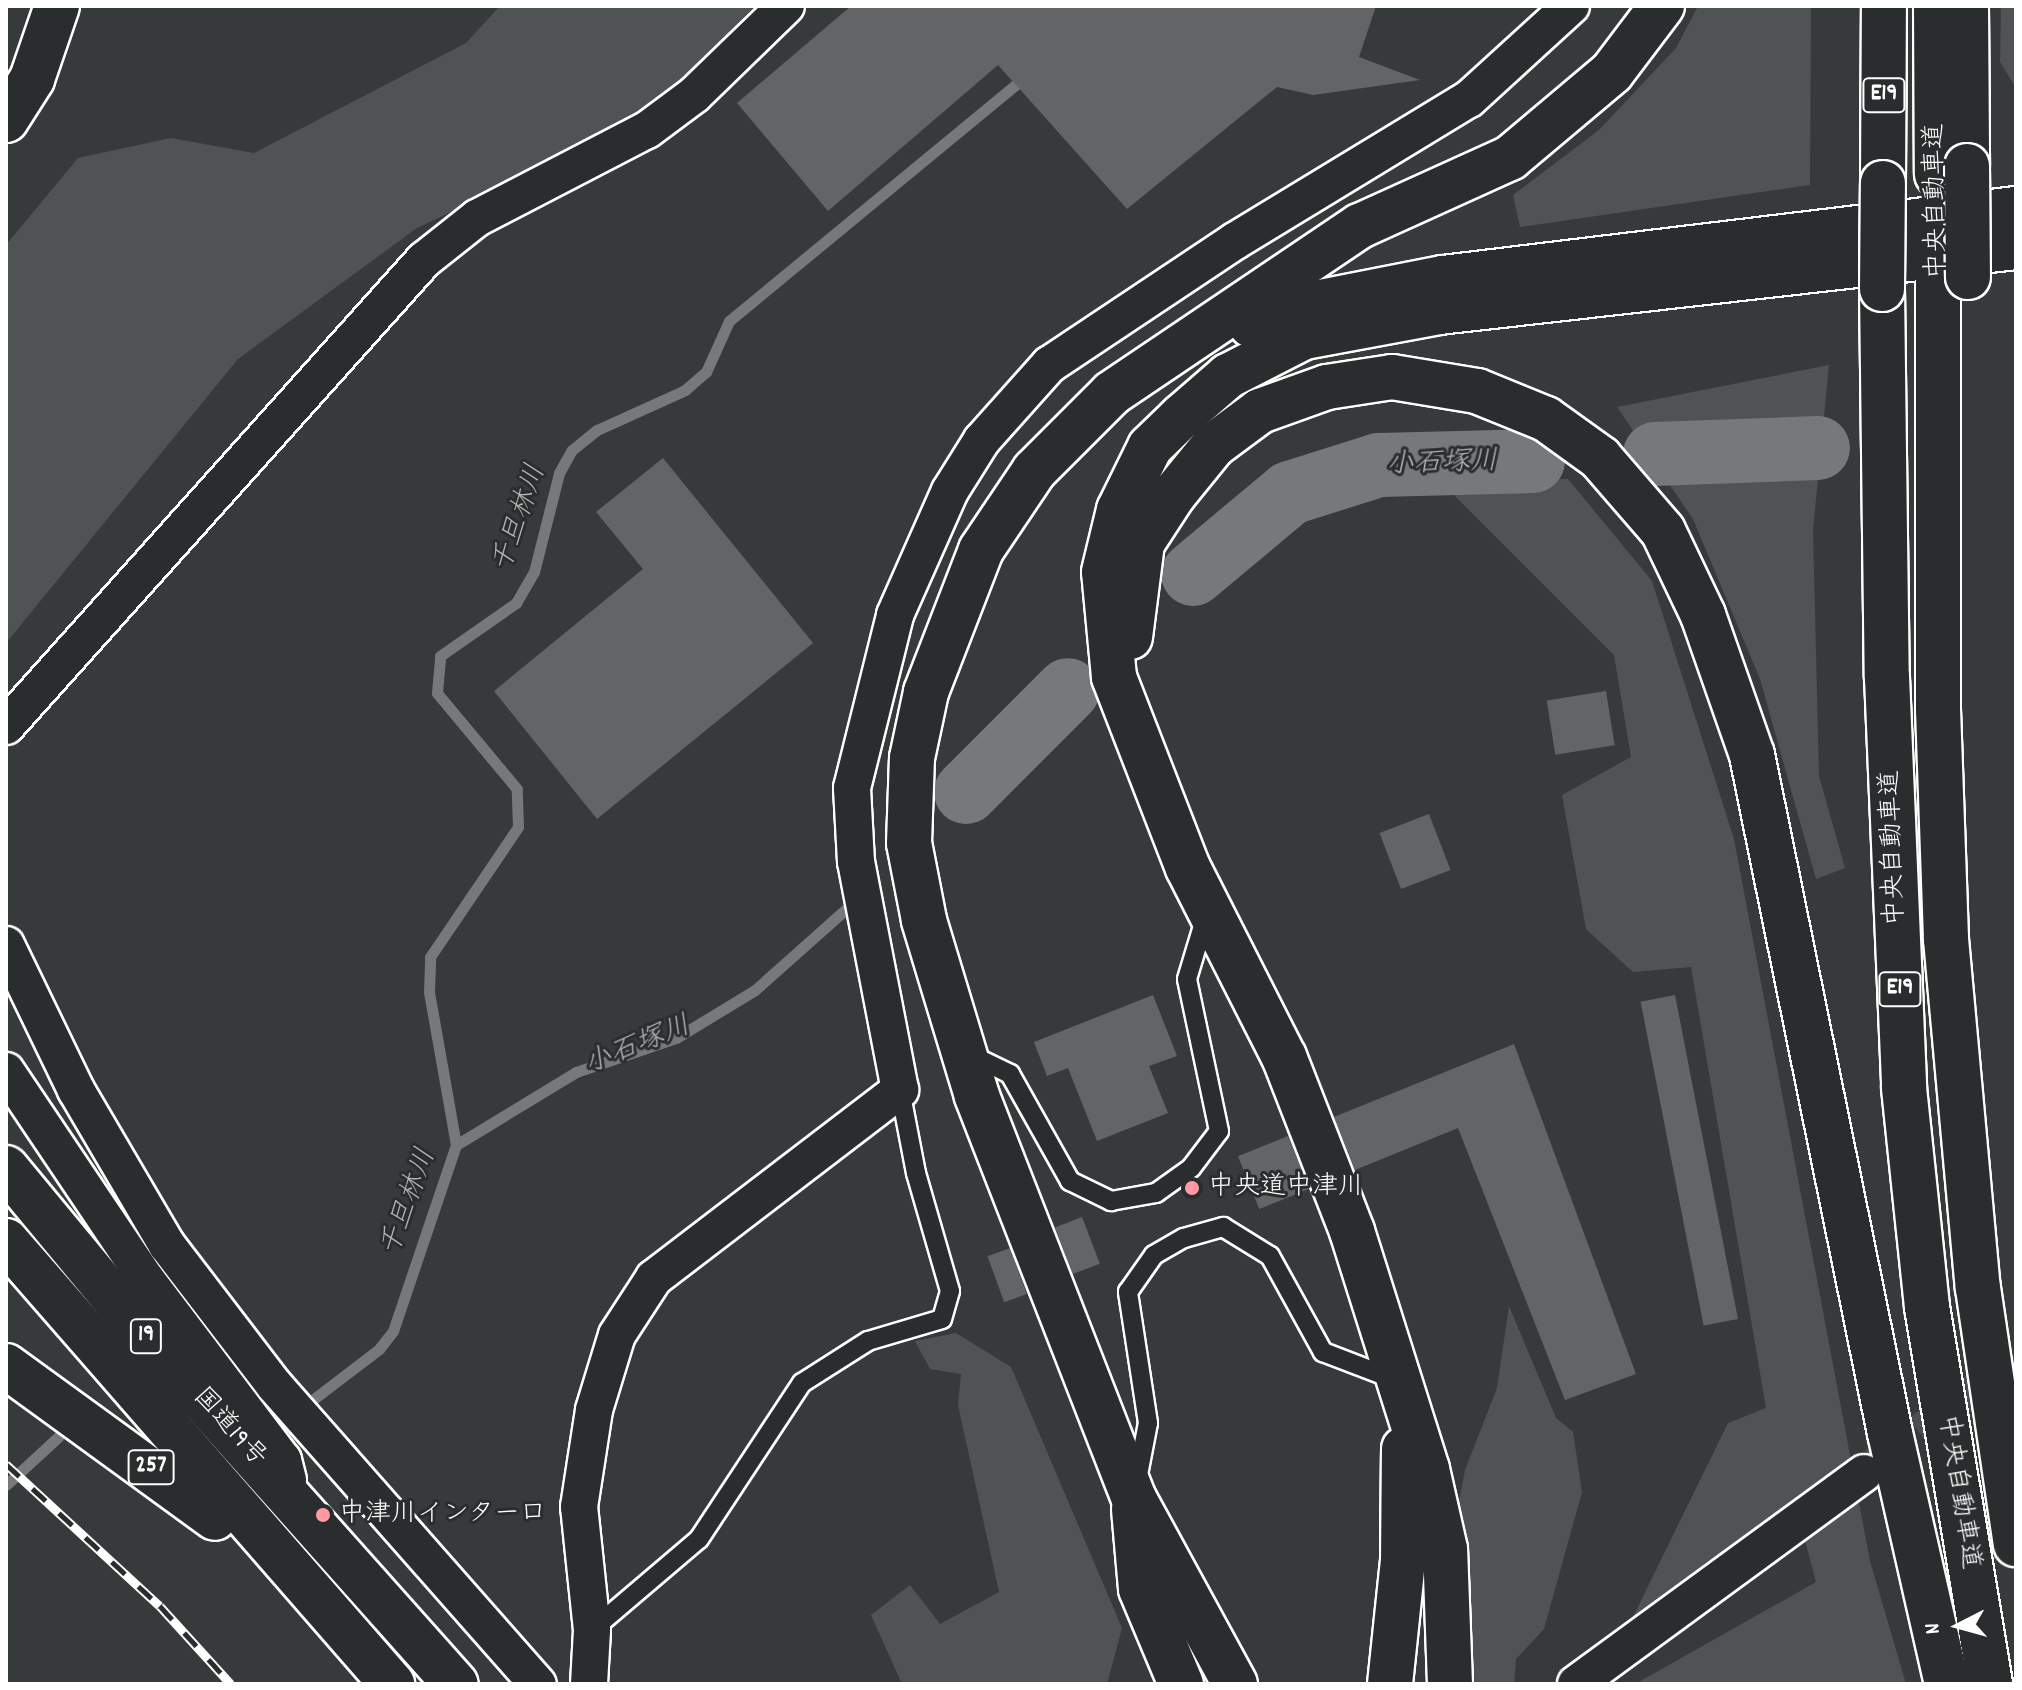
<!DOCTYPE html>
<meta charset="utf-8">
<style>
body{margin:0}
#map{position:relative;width:2022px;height:1690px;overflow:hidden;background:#373a3b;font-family:Dekko,"Klee One",sans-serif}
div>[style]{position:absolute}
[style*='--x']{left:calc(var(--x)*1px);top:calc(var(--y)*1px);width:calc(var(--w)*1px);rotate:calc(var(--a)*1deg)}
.green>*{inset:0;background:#505354}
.stream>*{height:11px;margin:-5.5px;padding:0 5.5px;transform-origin:5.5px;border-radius:5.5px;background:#767879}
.river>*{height:64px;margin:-32px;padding:0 32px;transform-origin:32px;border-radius:32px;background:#767879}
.building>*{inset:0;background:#636465;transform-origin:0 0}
.minor-tunnel>*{height:36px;margin-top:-18px;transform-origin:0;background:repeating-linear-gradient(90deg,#4b4e4f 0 36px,transparent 0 54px)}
.roads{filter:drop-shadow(2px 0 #fff) drop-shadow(-2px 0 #fff) drop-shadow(0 2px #fff) drop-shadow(0 -2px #fff)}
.service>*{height:18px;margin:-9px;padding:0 9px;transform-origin:9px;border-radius:9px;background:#2a2d2e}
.minor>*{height:36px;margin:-18px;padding:0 18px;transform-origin:18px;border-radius:18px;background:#2a2d2e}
.tertiary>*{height:44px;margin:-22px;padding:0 22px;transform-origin:22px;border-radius:22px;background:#2a2d2e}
.trunk>*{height:44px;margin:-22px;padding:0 22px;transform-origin:22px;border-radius:22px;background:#2a2d2e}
.motorway>*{height:44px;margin:-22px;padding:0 22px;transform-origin:22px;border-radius:22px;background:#2a2d2e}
.rail>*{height:9px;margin-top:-4.5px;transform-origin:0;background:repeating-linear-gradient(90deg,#2a2d2e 0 18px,#fff 0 36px);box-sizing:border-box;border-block:2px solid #fff}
.bridges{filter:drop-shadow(2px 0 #fff) drop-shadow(-2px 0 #fff) drop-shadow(0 2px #fff) drop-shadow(0 -2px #fff)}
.motorway-bridge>*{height:44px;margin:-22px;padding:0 22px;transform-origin:22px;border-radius:22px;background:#2a2d2e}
.dots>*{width:22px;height:22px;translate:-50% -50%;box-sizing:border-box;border:4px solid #2a2d2e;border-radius:50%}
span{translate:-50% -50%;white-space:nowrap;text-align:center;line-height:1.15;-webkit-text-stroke:6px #2a2d2e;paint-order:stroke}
.shield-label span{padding:2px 6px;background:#2a2d2e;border:2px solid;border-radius:6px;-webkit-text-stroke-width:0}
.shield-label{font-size:24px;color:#fff;font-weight:700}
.street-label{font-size:26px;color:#fff}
.poi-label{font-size:26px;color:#fff}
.left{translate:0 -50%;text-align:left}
.water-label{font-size:28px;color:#b4b5b5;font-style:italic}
.frame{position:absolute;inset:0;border:8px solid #fff;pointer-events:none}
.north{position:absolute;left:1918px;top:1586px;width:80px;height:80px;-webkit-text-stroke:6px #2a2d2e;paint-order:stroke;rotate:264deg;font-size:22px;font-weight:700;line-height:32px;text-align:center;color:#fff}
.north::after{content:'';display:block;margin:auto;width:28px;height:36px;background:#fff;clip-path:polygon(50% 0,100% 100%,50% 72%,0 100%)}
</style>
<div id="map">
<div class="green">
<div style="clip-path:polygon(500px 6px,754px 6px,650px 117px,417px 228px,238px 359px,6px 643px,6px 245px,78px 158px,171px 138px,254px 153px,466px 43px)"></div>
<div style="clip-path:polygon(1698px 6px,1811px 6px,1810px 185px,1520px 227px,1513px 195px,1599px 130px,1676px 48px)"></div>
<div style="clip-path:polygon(2001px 6px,2016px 6px,2016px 88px,2000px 62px)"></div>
<div style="clip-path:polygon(1829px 365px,1813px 530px,1819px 776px,1845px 868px,1816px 879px,1760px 679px,1693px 519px,1617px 407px)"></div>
<div style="clip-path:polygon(1568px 479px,1652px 581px,1734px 839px,1870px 1561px,1906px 1684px,1635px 1684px,1816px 1582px,1794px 1499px,1631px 1621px,1728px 1423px,1766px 1408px,1691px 967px,1633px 972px,1586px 929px,1562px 795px,1631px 757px,1614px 655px,1441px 482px)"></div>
<div style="clip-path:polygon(1509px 1306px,1556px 1418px,1573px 1432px,1582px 1492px,1544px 1629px,1516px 1659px,1514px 1684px,1463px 1684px,1455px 1521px,1465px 1470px,1497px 1388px)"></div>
<div style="clip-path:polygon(956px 1333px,1011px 1367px,1122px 1628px,1107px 1684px,902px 1684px,871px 1615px,910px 1585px,940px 1624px,999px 1592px,958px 1405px,961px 1374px,930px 1369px,915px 1341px)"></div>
</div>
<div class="stream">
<div style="--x:456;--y:1145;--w:140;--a:-31.3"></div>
<div style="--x:576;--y:1072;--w:106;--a:-18.8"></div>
<div style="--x:676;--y:1038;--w:92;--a:-31.3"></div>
<div style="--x:755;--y:990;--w:125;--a:-41.7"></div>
<div style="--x:315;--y:1398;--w:81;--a:-37.4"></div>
<div style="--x:379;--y:1349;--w:23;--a:-52"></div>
<div style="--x:393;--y:1331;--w:196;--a:-71.3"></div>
<div style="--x:456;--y:1145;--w:155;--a:-100"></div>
<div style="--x:429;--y:992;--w:35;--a:-88"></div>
<div style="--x:430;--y:957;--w:157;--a:-55.9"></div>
<div style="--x:518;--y:827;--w:38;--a:-92"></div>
<div style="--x:517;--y:789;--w:125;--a:-129.8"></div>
<div style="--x:437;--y:693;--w:37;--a:-85"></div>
<div style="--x:440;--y:656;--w:93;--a:-34.9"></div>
<div style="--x:516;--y:603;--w:36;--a:-60"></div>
<div style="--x:534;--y:572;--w:102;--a:-75.8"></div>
<div style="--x:559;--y:473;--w:26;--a:-61"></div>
<div style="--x:572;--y:450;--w:32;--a:-39"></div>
<div style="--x:597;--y:430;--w:97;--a:-24.4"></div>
<div style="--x:685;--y:390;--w:28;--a:-41"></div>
<div style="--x:706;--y:372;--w:56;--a:-65.7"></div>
<div style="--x:729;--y:321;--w:385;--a:-39.5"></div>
<div style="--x:6;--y:1485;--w:71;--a:-42.7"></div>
</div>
<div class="river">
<div style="--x:1655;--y:454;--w:163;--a:-2.1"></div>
<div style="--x:1193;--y:574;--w:126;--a:-39.9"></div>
<div style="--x:1290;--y:493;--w:93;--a:-17.5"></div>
<div style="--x:1379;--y:465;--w:154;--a:-1.5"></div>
<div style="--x:966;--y:792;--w:144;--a:-45"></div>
</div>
<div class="building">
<div style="clip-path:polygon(851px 6px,1376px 6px,1359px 57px,1420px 80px,1313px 95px,1277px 87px,1127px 209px,998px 65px,828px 211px,737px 103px)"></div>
<div style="clip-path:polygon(663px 458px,813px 643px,597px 819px,494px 691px,643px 569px,596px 512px)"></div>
<div style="left:1606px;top:691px;width:55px;height:60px;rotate:81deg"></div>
<div style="left:1429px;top:814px;width:60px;height:53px;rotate:69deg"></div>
<div style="clip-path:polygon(1153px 995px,1177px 1056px,1149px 1066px,1168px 1113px,1097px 1141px,1068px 1068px,1047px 1076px,1034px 1042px)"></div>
<div style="left:1675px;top:995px;width:330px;height:35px;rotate:79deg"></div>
<div style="clip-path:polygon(1514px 1044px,1636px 1374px,1565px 1400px,1458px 1128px,1355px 1170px,1334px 1117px)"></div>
<div style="left:1288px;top:1136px;width:57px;height:54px;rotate:68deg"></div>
<div style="left:1082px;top:1217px;width:50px;height:29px;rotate:69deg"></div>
<div style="left:1010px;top:1248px;width:49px;height:24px;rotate:70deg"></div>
</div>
<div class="minor-tunnel">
<div style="--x:1876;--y:1465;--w:174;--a:-36.6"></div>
</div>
<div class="roads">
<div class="service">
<div style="--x:969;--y:1054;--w:46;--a:26"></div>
<div style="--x:1010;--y:1074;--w:123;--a:60.7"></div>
<div style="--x:1070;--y:1181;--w:46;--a:26"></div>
<div style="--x:1111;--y:1201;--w:46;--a:-10.1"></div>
<div style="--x:1156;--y:1193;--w:43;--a:-35.5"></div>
<div style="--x:1191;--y:1168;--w:46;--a:-52.9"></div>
<div style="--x:1219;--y:1131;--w:155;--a:-101.9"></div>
<div style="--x:1187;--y:979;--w:66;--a:-73.2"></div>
<div style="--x:1137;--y:1480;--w:58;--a:-79.1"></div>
<div style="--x:1148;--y:1423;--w:133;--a:-98.7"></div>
<div style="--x:1128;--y:1292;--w:45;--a:-54.9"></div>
<div style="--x:1154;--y:1255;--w:34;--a:-30"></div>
<div style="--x:1184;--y:1238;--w:41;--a:-15.8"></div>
<div style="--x:1223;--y:1227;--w:55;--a:31.7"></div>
<div style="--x:1270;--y:1256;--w:110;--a:61.1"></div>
<div style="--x:1323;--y:1352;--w:78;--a:21"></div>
<div style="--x:592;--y:1630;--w:140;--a:-40.4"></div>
<div style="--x:699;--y:1539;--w:187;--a:-56.6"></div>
<div style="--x:802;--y:1383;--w:78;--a:-32.5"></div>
<div style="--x:868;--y:1341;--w:77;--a:-16.6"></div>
<div style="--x:942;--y:1319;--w:29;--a:-74"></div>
<div style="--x:950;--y:1291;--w:123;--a:-106.1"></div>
<div style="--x:916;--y:1173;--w:85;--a:-100.9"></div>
</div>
<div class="minor">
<div style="--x:6;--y:726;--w:626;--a:-48.11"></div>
<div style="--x:424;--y:260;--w:68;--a:-38.4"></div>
<div style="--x:477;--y:218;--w:191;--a:-27.4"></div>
<div style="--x:647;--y:130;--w:59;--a:-36.7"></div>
<div style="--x:694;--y:95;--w:128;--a:-44.1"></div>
<div style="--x:6;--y:945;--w:161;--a:64.2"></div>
<div style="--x:76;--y:1090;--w:180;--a:59.6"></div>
<div style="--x:167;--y:1245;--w:176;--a:52.6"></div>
<div style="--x:274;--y:1385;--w:399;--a:48.6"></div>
<div style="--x:6;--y:1071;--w:251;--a:56.1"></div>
<div style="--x:146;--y:1279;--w:227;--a:52.9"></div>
<div style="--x:283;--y:1460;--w:21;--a:76"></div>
<div style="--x:589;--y:1684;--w:54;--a:-86.8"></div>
<div style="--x:592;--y:1630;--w:124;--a:-96"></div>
<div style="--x:579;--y:1507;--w:98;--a:-81.2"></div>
<div style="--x:594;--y:1410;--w:78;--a:-73"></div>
<div style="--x:617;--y:1335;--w:68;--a:-57"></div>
<div style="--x:654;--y:1278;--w:310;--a:-37.4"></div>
<div style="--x:900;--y:1090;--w:232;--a:-100.9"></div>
<div style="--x:856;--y:862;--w:74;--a:-93.1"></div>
<div style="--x:852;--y:788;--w:178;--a:-76"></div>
<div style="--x:895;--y:615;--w:136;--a:-66.1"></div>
<div style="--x:950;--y:491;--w:60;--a:-57.9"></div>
<div style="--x:982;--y:440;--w:101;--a:-48.2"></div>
<div style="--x:1049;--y:365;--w:224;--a:-33.7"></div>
<div style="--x:1235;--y:241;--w:274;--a:-31.3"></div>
<div style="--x:1469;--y:99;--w:138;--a:-42.4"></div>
<div style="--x:1576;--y:1684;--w:357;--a:-36.2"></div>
</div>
<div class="tertiary">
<div style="--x:6;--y:120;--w:49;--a:-57.6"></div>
<div style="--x:32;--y:79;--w:77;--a:-71.1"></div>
</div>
<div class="trunk">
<div style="--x:6;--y:1168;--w:212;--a:50.4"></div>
<div style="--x:141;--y:1331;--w:473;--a:48.3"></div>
<div style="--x:6;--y:1241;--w:588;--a:48.93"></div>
<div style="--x:6;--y:1366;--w:258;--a:36"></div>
</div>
<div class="motorway">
<div style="--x:1936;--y:6;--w:168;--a:89.7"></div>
<div style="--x:1966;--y:6;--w:160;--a:89.6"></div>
<div style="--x:1883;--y:183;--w:177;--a:-89.7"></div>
<div style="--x:1938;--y:280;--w:429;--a:90"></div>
<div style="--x:1938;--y:709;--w:230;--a:88"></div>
<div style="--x:1946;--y:939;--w:350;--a:84.8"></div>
<div style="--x:1978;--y:1288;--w:259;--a:81.6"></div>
<div style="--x:1882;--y:289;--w:388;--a:89.3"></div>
<div style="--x:1887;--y:677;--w:411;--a:87.6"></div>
<div style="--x:1904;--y:1088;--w:220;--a:84"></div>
<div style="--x:1927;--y:1307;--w:382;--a:80.5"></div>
<div style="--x:1251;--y:325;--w:63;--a:-19.6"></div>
<div style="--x:1310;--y:304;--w:136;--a:-11.1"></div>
<div style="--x:1443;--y:278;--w:577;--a:-6.87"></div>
<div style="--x:1130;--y:637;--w:95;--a:-82.7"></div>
<div style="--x:1142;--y:543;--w:59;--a:-56.9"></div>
<div style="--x:1174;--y:494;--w:63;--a:-50.8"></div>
<div style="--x:1214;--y:445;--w:57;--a:-36.5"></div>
<div style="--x:1260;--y:411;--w:71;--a:-19.7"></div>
<div style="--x:1327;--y:387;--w:66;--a:-8.7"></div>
<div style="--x:1392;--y:377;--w:86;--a:9.4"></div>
<div style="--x:1477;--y:391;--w:74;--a:22.1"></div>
<div style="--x:1546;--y:419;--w:67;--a:35.8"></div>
<div style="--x:1600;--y:458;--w:96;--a:49.2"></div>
<div style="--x:1663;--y:531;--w:93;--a:64.5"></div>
<div style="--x:1703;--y:615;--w:148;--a:70.7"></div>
<div style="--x:1752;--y:755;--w:692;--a:78.5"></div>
<div style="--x:1890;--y:1433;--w:257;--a:77.2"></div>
<div style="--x:1134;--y:1509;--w:80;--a:85"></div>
<div style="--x:1141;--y:1589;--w:103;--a:67.2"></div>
<div style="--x:1235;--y:1684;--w:211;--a:-118.6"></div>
<div style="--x:1134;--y:1499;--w:433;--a:-111.3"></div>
<div style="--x:977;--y:1096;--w:184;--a:-106.8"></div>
<div style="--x:924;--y:920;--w:78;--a:-101"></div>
<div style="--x:909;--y:843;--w:85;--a:-88"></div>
<div style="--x:912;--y:758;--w:67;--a:-78"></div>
<div style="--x:926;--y:692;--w:152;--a:-68.8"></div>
<div style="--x:981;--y:550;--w:95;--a:-56.1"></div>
<div style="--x:1034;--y:471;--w:110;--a:-45"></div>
<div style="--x:1112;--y:393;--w:299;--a:-34"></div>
<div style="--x:1360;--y:226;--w:165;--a:-24.4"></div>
<div style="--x:1510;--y:158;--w:133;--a:-40.1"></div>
<div style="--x:1612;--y:72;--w:83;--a:-52.9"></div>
<div style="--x:1390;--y:1684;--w:124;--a:-84"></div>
<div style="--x:1403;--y:1561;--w:112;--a:-89.5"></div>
<div style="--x:1450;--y:1684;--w:135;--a:-92.1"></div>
<div style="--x:1445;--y:1549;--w:82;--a:-102.7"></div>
<div style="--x:1427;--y:1469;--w:250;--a:-107.5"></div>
<div style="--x:1352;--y:1231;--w:187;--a:-111.3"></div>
<div style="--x:1284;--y:1057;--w:212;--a:-116.9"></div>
<div style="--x:1188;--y:868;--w:205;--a:-111.2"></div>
<div style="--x:1114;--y:677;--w:105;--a:-95.4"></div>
<div style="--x:1104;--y:572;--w:64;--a:-76.4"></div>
<div style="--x:1119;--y:510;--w:70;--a:-63.8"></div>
<div style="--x:1150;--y:447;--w:45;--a:-44.1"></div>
<div style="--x:1182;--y:416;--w:61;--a:-41"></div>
<div style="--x:1228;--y:376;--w:85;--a:-27.2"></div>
<div style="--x:1304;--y:337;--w:137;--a:-10.5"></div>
<div style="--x:1439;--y:312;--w:581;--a:-6.43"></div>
</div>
</div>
<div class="rail">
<div style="--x:6;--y:1464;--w:209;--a:42.7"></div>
<div style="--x:160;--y:1606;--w:105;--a:47.7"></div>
</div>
<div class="bridges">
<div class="motorway-bridge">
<div style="--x:1967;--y:166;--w:111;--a:89.5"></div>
<div style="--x:1882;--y:289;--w:106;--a:-89.5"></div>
</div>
</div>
<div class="dots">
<div style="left:1192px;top:1188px;background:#ff9aa2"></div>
<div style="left:323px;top:1515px;background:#ff9aa2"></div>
</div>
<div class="shield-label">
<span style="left:1884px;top:95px">E19</span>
<span style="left:1900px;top:989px">E19</span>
<span style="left:146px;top:1336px">19</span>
<span style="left:151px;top:1467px">257</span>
</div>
<div class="street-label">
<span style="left:1937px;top:201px;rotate:-91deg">中央自動車道</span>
<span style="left:1894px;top:848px;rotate:-92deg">中央自動車道</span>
<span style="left:229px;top:1428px;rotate:48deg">国道19号</span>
<span style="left:1958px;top:1492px;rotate:81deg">中央自動車道</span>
</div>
<div class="poi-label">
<span class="left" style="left:1208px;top:1188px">中央道中津川</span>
<span class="left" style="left:339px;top:1515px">中津川インター口</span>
</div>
<div class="water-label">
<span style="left:1442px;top:465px;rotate:-2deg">小石塚川</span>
<span style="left:521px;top:519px;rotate:-71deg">千旦林川</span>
<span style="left:638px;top:1047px;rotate:-22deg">小石塚川</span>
<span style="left:410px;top:1203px;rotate:-70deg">千旦林川</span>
</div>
<div class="frame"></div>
<div class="north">N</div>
</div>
